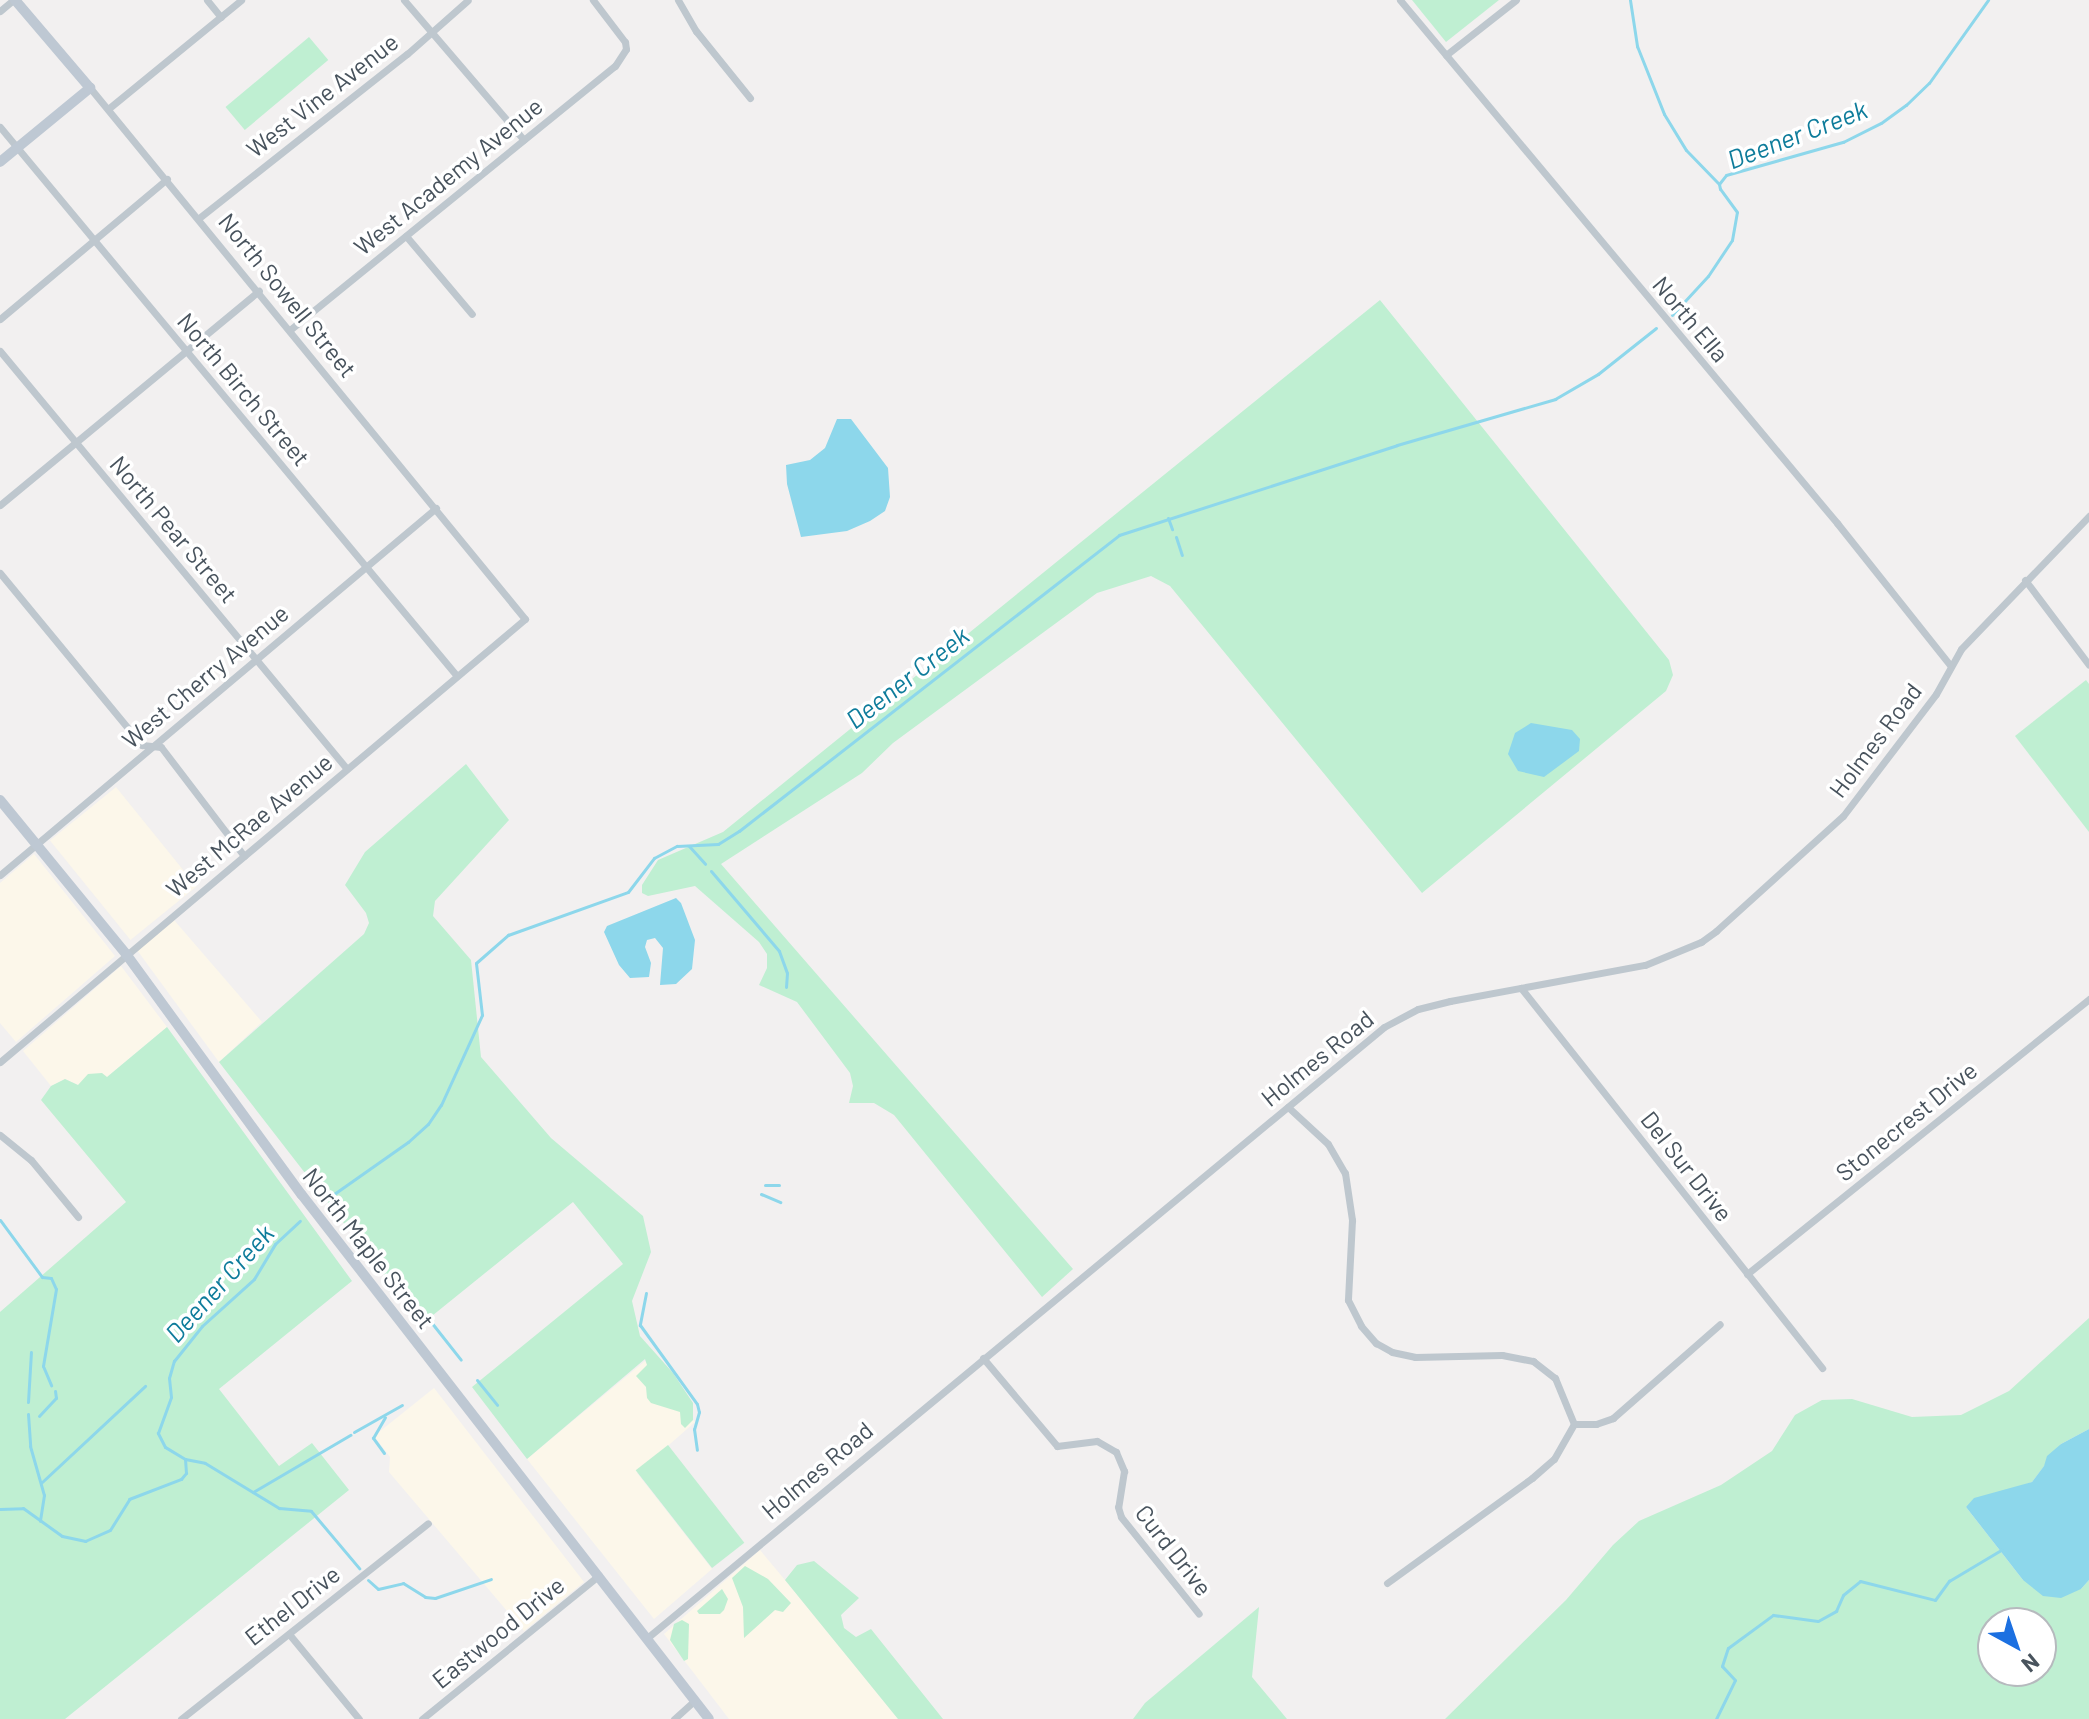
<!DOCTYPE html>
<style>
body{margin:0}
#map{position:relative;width:2089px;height:1719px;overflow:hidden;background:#f2f0f0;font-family:Barlow,sans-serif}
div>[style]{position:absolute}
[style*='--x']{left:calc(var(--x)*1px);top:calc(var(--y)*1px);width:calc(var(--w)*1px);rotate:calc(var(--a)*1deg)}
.commercial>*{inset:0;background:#fcf7ea;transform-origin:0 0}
.green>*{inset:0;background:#bfefd2;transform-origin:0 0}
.water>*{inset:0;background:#8dd7eb}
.stream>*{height:3px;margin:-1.5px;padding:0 1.5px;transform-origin:1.5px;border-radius:1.5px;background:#8dd7eb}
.street>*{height:7px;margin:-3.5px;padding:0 3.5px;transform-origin:3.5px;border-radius:3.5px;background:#bec7ce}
.secondary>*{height:10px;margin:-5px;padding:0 5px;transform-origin:5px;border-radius:5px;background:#bec8d3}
span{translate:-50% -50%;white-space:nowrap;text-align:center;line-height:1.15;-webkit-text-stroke:7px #fff;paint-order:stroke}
.street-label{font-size:24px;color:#48535d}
.water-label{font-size:26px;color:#0e7c9b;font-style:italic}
.north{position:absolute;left:1977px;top:1607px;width:80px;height:80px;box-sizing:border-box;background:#fff;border:2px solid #b6babe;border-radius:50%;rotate:140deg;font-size:22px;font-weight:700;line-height:32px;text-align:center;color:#48535d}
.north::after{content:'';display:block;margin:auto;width:28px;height:36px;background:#1c70e1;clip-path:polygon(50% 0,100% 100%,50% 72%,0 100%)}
</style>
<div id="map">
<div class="commercial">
<div style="left:116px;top:787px;width:128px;height:85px;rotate:51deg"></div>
<div style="clip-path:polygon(34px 854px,115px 956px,16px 1042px,0 1023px,0 883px)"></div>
<div style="clip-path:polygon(174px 920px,262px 1022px,219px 1062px,137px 950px)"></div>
<div style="clip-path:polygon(121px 966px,167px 1027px,107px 1077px,78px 1085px,65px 1079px,51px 1086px,23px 1051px)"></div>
<div style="clip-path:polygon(645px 1361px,695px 1422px,637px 1473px,712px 1569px,654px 1619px,527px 1459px)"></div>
<div style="clip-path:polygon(434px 1388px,584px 1582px,524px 1631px,389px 1472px,390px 1457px,374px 1436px)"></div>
<div style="clip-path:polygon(760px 1550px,785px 1580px,898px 1719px,729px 1719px,664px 1634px)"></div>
</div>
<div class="green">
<div style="clip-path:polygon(1412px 0,1499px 0,1446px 42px)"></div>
<div style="left:309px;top:37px;width:30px;height:109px;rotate:50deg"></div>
<div style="clip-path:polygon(1380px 300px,1669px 660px,1673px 675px,1666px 691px,1422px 893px,1170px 586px,1151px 576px,1097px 593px,893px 743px,862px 773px,721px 864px,1073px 1269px,1042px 1297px,894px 1115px,874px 1103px,849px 1103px,853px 1086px,850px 1073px,797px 1002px,759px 985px,767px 968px,767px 954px,759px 942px,695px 886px,648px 896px,642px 893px,642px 885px,658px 860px,723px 832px)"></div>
<div style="clip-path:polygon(2086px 680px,2089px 684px,2089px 832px,2015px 736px)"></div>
<div style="clip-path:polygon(466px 764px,509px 820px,435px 901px,433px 916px,471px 960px,481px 1057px,551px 1138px,643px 1216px,651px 1252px,632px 1301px,640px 1336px,673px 1373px,693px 1403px,693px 1420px,685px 1428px,681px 1424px,680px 1412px,651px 1403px,647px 1398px,646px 1387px,636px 1376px,647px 1365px,645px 1359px,527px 1459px,472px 1387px,623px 1264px,573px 1202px,422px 1324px,219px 1062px,364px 934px,369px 923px,366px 913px,345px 885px,365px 852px)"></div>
<div style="clip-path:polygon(167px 1027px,352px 1281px,219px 1389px,279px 1466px,312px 1443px,349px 1490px,65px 1719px,0 1719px,0 1312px,126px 1202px,41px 1100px,51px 1086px,65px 1079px,78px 1085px,88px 1074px,102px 1073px,107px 1077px)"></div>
<div style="clip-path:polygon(evenodd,2089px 1318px,2089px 1429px,2061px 1444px,2032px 1482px,1966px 1507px,2023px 1580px,2081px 1589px,2089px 1580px,2089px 1719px,1445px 1719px,1566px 1600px,1613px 1545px,1639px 1521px,1721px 1485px,1772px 1451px,1795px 1415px,1822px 1400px,1852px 1399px,1912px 1417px,1961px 1415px,2009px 1391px,2089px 1318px,1993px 1623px,2041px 1623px,2041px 1671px,1993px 1671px,1993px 1623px)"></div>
<div style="left:668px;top:1445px;width:124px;height:41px;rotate:52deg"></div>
<div style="clip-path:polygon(814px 1561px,859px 1598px,841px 1615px,844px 1628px,856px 1637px,871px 1629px,943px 1719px,898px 1719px,785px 1580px,797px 1565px)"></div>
<div style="clip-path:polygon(745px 1566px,768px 1579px,791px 1603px,783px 1612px,775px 1610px,744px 1638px,743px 1607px,732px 1578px)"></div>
<div style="clip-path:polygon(722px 1589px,728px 1599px,724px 1610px,720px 1614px,699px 1614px,697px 1611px)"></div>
<div style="clip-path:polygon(1259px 1607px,1252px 1677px,1287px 1719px,1133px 1719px,1145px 1703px)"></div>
<div style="clip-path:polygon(682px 1620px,689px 1624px,688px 1659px,684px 1661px,670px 1640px,674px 1624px)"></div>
</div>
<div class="water">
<div style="clip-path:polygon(837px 419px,851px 419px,888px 468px,890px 497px,885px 511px,870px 521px,847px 531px,801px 537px,787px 484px,786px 465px,810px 460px,825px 448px)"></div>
<div style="clip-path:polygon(1531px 723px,1572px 730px,1580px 739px,1579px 751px,1544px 777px,1518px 771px,1508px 754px,1515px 733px)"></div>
<div style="clip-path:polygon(676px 898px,681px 903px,695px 940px,692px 969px,676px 984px,660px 985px,663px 948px,655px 938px,647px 940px,645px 947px,651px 963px,649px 977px,630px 978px,619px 965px,604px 932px,607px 926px)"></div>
<div style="clip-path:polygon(2089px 1429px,2089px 1580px,2081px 1589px,2061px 1598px,2043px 1596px,2023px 1580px,1966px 1507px,1974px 1498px,2032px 1482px,2044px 1466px,2047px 1456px,2061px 1444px)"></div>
</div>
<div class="stream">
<div style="--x:1630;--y:0;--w:47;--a:81.3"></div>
<div style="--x:1637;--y:46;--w:73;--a:68.3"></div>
<div style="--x:1664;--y:114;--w:42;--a:58.6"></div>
<div style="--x:1686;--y:150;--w:46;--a:45.9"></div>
<div style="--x:1672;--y:315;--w:53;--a:-47.3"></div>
<div style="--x:1708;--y:276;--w:43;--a:-56.3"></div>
<div style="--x:1732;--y:240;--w:28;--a:-80"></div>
<div style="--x:1737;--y:212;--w:29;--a:-126"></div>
<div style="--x:1720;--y:189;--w:5;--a:-101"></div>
<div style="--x:1719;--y:184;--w:11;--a:-52"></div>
<div style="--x:1726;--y:175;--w:122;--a:-15.8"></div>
<div style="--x:1843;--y:142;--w:42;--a:-26.6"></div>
<div style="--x:1881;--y:123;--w:31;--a:-36"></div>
<div style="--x:1906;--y:105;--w:32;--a:-44"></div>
<div style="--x:1929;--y:83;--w:102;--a:-54.6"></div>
<div style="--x:1168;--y:518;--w:12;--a:70"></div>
<div style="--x:1176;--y:537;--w:19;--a:72"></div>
<div style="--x:689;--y:846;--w:24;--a:48"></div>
<div style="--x:711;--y:871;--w:105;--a:49.6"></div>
<div style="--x:779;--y:951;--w:23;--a:70"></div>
<div style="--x:787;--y:973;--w:14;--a:94"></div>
<div style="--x:765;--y:1185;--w:14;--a:0"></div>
<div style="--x:761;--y:1194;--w:21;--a:23"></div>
<div style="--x:324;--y:1201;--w:103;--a:-35.1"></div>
<div style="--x:408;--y:1142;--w:27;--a:-42"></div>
<div style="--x:428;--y:1124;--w:23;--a:-56"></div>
<div style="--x:441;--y:1105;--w:99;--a:-65.5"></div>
<div style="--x:482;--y:1015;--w:52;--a:-96.6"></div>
<div style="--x:476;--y:963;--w:43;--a:-41.2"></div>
<div style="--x:508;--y:935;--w:127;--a:-19.7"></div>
<div style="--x:628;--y:892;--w:43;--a:-52.6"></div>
<div style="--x:654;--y:858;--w:26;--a:-28"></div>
<div style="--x:677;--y:846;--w:41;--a:-2.8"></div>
<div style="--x:718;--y:844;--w:25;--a:-32"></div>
<div style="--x:739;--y:831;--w:482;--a:-37.9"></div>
<div style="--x:1119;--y:535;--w:292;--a:-17.9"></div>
<div style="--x:1397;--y:445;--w:165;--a:-16.2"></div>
<div style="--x:1555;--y:399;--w:50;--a:-30.2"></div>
<div style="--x:1598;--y:374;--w:74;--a:-38.4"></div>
<div style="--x:0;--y:1220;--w:71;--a:53.6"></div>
<div style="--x:42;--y:1277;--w:9;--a:6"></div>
<div style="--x:51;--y:1278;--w:12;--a:66"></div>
<div style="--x:56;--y:1289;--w:78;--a:99.6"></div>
<div style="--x:43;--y:1366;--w:21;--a:67"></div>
<div style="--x:646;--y:1293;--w:33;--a:101"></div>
<div style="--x:640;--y:1325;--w:97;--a:54.2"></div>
<div style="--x:697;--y:1404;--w:8;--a:76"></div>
<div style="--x:699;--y:1412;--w:18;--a:106"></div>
<div style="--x:694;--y:1429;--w:21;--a:82"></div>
<div style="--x:431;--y:1322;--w:48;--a:51.7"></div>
<div style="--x:477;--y:1380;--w:32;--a:51"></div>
<div style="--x:28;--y:1402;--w:50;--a:-86.6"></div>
<div style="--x:28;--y:1414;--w:32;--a:86"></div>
<div style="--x:30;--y:1446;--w:51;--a:74.1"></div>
<div style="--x:44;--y:1495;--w:26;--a:99"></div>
<div style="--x:39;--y:1416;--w:25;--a:-47"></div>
<div style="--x:56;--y:1398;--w:7;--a:-98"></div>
<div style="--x:354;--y:1432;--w:55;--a:-29.4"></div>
<div style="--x:384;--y:1453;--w:19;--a:-126"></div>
<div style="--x:373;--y:1438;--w:24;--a:-60"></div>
<div style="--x:185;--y:1459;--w:20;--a:11"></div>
<div style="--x:205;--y:1463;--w:87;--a:31.3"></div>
<div style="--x:279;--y:1508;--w:32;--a:5"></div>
<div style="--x:311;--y:1511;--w:75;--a:49.9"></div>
<div style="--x:42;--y:1482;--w:141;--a:-43"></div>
<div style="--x:253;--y:1492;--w:113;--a:-30.4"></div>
<div style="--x:0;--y:1509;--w:23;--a:-2"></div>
<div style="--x:23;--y:1508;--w:48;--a:35.7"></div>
<div style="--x:62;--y:1536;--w:24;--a:12"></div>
<div style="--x:85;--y:1541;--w:27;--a:-24"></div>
<div style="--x:110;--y:1530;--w:36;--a:-58"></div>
<div style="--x:129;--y:1499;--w:56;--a:-21"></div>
<div style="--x:181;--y:1479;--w:8;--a:-50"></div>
<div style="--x:186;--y:1473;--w:14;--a:-94"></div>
<div style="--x:185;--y:1459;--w:23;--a:-149"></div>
<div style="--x:165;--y:1447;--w:16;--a:-117"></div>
<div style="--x:158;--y:1433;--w:38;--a:-70"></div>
<div style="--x:171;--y:1397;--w:19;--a:-96"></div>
<div style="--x:169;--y:1378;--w:18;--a:-74"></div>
<div style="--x:174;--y:1361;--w:45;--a:-51.3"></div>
<div style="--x:202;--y:1326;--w:70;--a:-42.1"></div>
<div style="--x:254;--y:1279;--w:41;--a:-59"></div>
<div style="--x:275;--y:1244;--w:34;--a:-43"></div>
<div style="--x:368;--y:1580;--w:13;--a:42"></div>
<div style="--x:378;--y:1589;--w:26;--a:-13"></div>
<div style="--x:403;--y:1583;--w:26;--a:32"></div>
<div style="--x:425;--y:1597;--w:10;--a:6"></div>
<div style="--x:435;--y:1598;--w:59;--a:-18.7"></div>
<div style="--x:1716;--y:1719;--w:43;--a:-64"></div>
<div style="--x:1735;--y:1680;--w:19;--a:-133"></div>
<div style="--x:1722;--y:1666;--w:19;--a:-72"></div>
<div style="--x:1728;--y:1648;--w:56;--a:-36.3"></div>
<div style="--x:1773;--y:1615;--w:45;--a:7.6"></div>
<div style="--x:1818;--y:1621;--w:21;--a:-29"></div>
<div style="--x:1836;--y:1611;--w:17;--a:-66"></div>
<div style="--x:1843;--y:1595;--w:22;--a:-39"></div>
<div style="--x:1860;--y:1581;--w:77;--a:14.2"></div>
<div style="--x:1935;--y:1600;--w:24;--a:-54"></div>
<div style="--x:1949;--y:1581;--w:61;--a:-30.8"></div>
</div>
<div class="street">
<div style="--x:207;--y:0;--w:22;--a:51"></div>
<div style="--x:404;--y:0;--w:184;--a:49.4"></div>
<div style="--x:678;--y:0;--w:36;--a:60"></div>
<div style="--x:696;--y:31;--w:86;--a:51.1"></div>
<div style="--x:1400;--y:0;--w:682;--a:50.12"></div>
<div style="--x:1837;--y:523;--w:181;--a:51.5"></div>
<div style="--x:0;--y:11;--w:17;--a:-40"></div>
<div style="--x:1446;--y:55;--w:89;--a:-38.2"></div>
<div style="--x:108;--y:109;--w:172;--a:-39.3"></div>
<div style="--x:0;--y:127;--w:714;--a:50.23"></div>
<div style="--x:199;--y:218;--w:265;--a:-38.3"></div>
<div style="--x:407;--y:54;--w:81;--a:-41.5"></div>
<div style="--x:406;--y:236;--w:102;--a:49.8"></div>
<div style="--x:0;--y:319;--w:218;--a:-40"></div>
<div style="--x:291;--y:329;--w:417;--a:-39.1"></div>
<div style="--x:615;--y:66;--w:20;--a:-57"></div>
<div style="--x:626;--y:49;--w:7;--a:-98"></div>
<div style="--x:625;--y:42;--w:53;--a:-127.3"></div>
<div style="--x:0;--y:351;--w:543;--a:50.3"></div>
<div style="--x:0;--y:505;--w:336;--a:-39.6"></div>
<div style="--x:0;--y:573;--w:223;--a:50.5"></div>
<div style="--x:142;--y:745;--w:19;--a:6"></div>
<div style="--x:161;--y:747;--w:137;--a:52.7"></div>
<div style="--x:2025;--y:580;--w:106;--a:53"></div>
<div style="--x:0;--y:875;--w:570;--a:-40.09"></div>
<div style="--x:1521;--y:988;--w:485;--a:51.6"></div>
<div style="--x:0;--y:1062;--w:687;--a:-40.16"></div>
<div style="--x:525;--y:619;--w:686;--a:-129.32"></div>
<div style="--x:1288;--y:1107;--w:54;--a:42.8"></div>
<div style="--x:1328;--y:1144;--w:34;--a:60"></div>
<div style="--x:1345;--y:1173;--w:48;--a:81.5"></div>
<div style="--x:1352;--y:1220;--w:80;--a:92.9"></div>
<div style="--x:1348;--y:1300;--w:29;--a:63"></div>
<div style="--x:1361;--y:1326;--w:23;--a:49"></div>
<div style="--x:1376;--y:1343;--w:18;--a:29"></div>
<div style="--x:1392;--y:1352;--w:24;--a:12"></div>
<div style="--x:1415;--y:1357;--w:87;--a:-1.3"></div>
<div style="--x:1502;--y:1355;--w:32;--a:11"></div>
<div style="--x:1533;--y:1361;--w:28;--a:38"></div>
<div style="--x:1555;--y:1378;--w:50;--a:67.6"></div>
<div style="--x:0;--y:1135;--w:40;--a:39"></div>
<div style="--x:31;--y:1160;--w:74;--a:50.5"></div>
<div style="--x:1747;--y:1274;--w:439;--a:-38.8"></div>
<div style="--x:983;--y:1358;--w:115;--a:49.9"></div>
<div style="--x:1057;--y:1446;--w:40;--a:-7.1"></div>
<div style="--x:1097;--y:1441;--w:22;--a:30"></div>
<div style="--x:1116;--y:1452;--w:21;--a:67"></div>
<div style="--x:1124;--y:1471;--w:36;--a:99"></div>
<div style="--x:1118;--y:1507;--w:10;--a:73"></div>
<div style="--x:1121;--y:1517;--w:124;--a:51.2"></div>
<div style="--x:1387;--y:1583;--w:179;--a:-35.9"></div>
<div style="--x:1532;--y:1478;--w:29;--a:-41"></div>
<div style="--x:1554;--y:1459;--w:40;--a:-60.3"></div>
<div style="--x:1574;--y:1424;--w:22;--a:0"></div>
<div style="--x:1596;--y:1424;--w:18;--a:-19"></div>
<div style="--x:1613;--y:1418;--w:142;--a:-41.3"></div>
<div style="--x:289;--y:1634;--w:110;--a:50.5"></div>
<div style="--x:647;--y:1638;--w:957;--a:-39.66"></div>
<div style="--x:1384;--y:1027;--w:38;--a:-28"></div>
<div style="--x:1418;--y:1009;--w:33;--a:-14"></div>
<div style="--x:1450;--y:1001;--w:198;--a:-10.5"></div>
<div style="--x:1645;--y:965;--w:61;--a:-22.3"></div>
<div style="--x:1701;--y:942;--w:19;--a:-36"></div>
<div style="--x:1716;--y:931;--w:171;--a:-42.2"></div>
<div style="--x:1843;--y:816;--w:153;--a:-52.7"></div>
<div style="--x:1936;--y:694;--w:51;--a:-60.9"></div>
<div style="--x:1961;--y:649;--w:185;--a:-46.1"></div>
<div style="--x:181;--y:1719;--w:315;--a:-38.4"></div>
<div style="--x:422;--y:1719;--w:228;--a:-39.1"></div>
<div style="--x:674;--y:1719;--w:28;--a:-42"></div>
</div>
<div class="secondary">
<div style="--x:0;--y:162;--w:117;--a:-39.4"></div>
<div style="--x:90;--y:88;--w:116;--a:-130.4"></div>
<div style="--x:0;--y:800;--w:199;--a:50.7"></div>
<div style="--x:126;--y:954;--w:298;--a:53.9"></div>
<div style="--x:302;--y:1195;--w:663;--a:52.16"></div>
</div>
<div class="street-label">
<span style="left:322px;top:95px;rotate:-38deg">West Vine Avenue</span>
<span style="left:448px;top:176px;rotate:-39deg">West Academy Avenue</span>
<span style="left:288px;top:295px;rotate:51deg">North Sowell Street</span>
<span style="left:1691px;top:319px;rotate:50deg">North Ella</span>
<span style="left:244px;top:389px;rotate:50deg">North Birch Street</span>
<span style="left:174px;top:529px;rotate:50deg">North Pear Street</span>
<span style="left:205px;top:676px;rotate:-40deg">West Cherry Avenue</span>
<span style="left:1875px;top:740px;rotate:-53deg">Holmes Road</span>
<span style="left:249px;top:825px;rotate:-40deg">West McRae Avenue</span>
<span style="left:1317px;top:1058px;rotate:-39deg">Holmes Road</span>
<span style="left:1906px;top:1121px;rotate:-39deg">Stonecrest Drive</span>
<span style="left:1687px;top:1166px;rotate:52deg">Del Sur Drive</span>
<span style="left:369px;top:1248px;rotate:52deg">North Maple Street</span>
<span style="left:817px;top:1470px;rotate:-40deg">Holmes Road</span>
<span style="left:1174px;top:1550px;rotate:52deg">Curd Drive</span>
<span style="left:292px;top:1605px;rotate:-38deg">Ethel Drive</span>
<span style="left:498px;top:1632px;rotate:-39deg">Eastwood Drive</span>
</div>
<div class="water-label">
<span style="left:1797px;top:134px;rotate:-21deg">Deener Creek</span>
<span style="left:907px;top:677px;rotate:-38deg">Deener Creek</span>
<span style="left:219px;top:1283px;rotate:-48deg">Deener Creek</span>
</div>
<div class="north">N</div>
</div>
